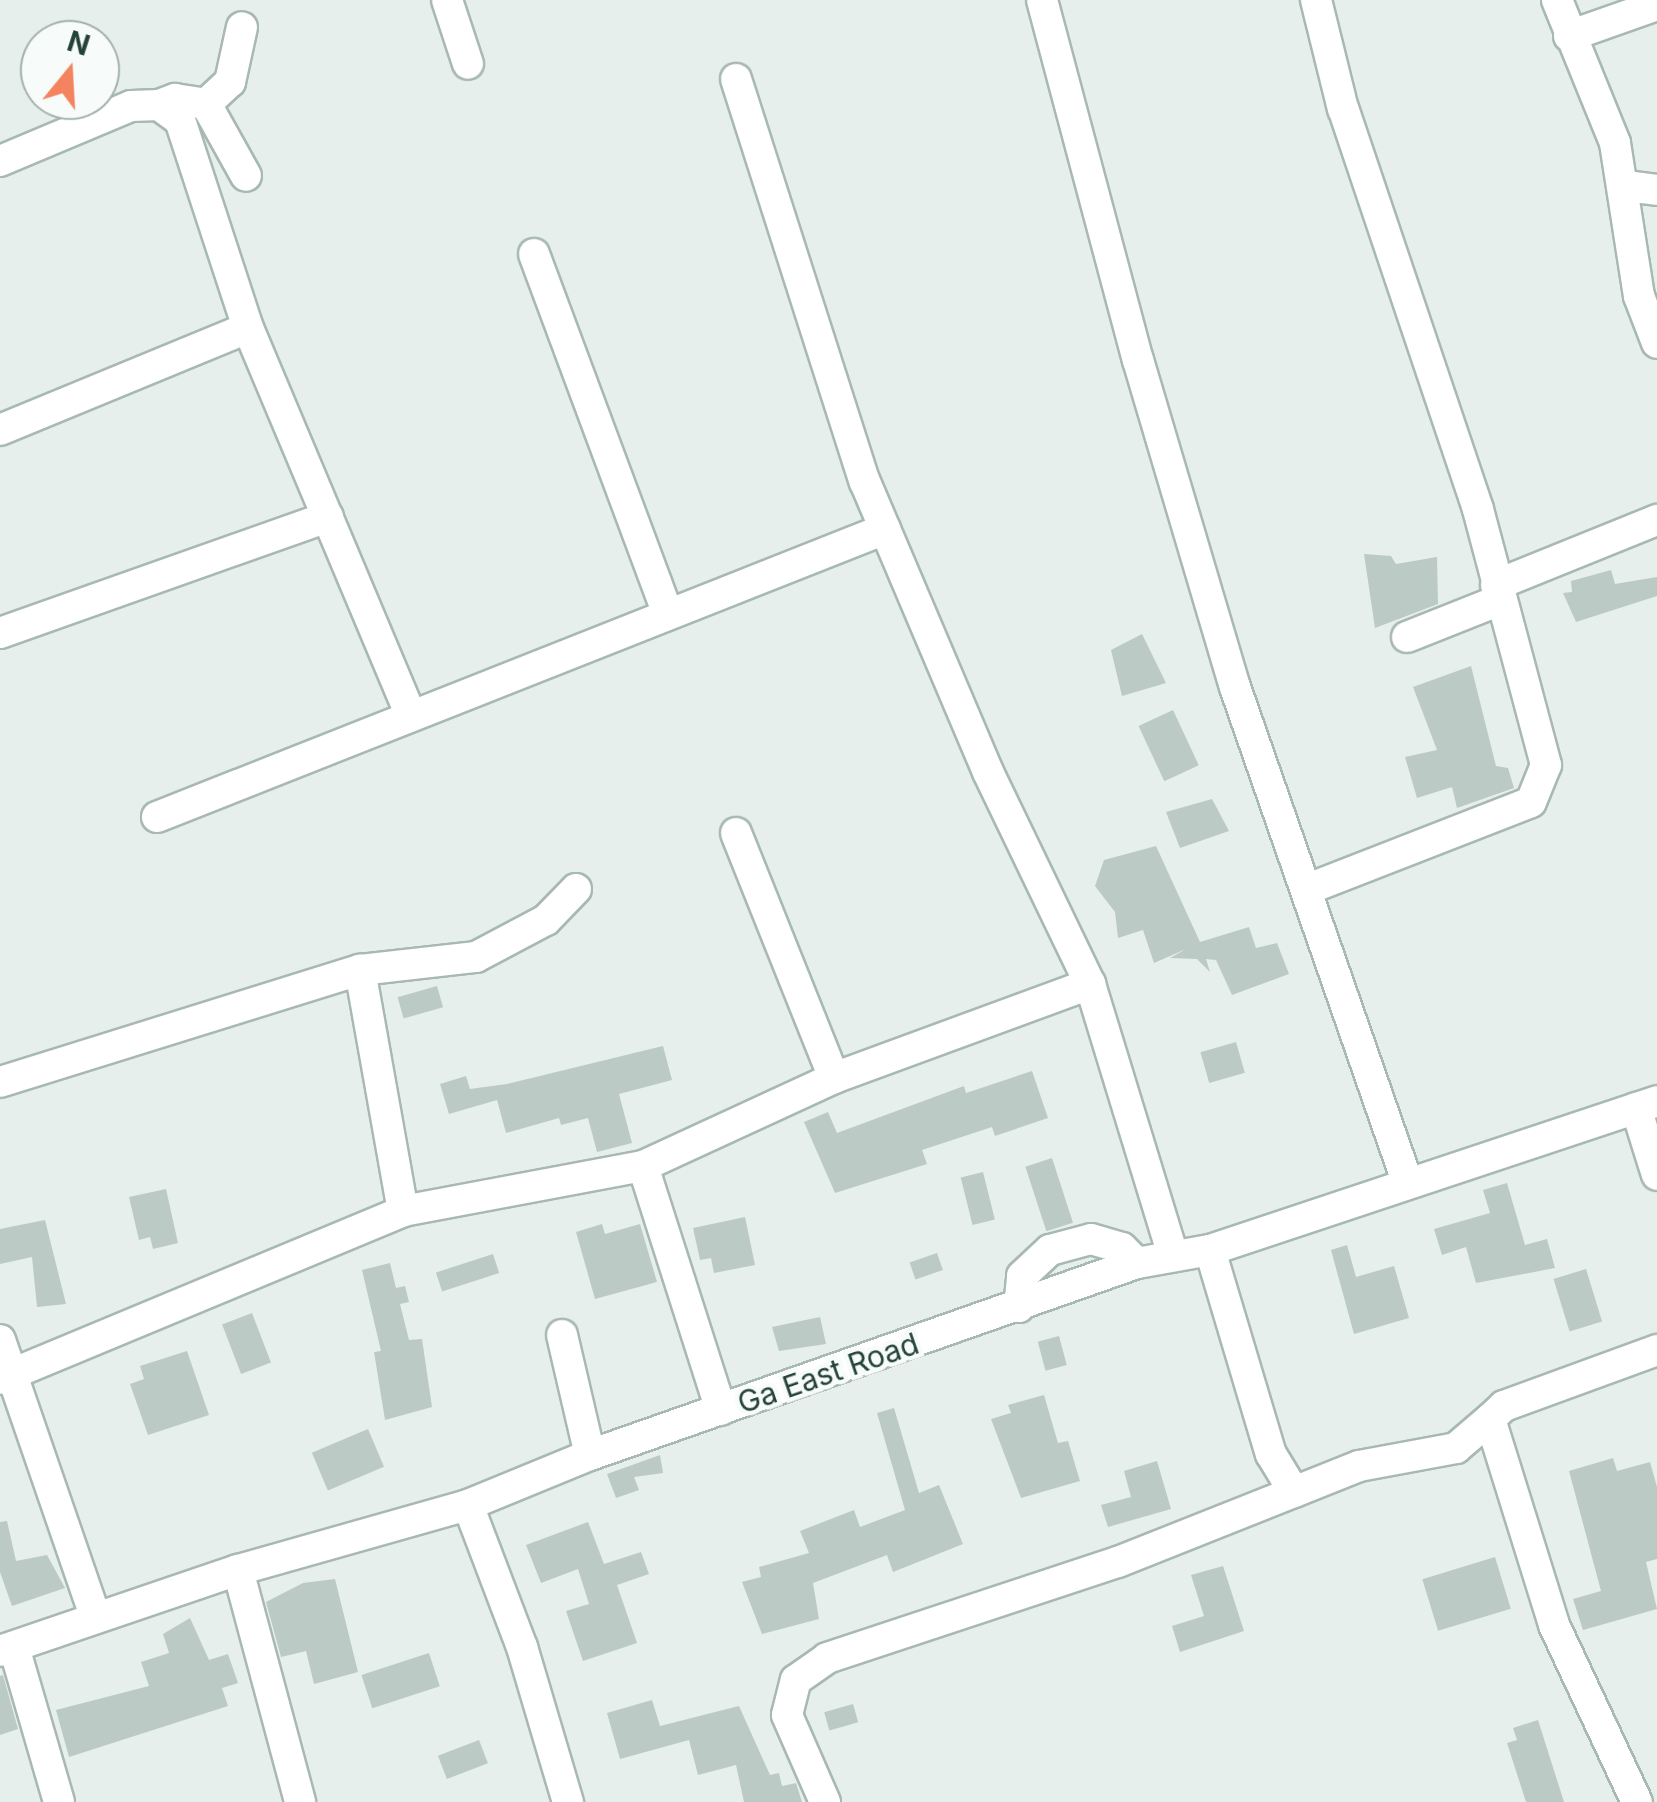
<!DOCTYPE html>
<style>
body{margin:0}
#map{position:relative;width:1657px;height:1802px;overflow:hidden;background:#e6efeb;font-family:Inter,sans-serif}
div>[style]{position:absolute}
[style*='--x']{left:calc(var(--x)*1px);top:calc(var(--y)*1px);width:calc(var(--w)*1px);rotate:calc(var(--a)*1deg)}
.building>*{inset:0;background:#bbcac4;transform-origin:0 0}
.roads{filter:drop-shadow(2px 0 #a8b8b2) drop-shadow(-2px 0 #a8b8b2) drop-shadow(0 2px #a8b8b2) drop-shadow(0 -2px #a8b8b2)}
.minor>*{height:30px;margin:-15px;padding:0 15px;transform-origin:15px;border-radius:15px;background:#fff}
span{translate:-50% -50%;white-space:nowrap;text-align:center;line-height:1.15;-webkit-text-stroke:9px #f7fbf9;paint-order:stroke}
.street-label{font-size:30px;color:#24423a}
.north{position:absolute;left:20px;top:20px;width:100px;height:100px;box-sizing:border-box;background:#f7fbf9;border:2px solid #a3b1ad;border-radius:50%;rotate:18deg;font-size:28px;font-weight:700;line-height:40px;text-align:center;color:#24423a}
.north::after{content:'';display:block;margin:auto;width:35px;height:45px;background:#f4845f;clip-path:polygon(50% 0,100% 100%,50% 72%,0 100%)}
</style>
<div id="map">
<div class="building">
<div style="clip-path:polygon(1364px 554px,1391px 556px,1396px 564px,1437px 557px,1438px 604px,1375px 628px)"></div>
<div style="clip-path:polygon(1611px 570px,1615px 584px,1657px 577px,1657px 596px,1576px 622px,1563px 593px,1572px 592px,1571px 581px)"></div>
<div style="clip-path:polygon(1142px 634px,1166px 683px,1122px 696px,1111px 650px)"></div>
<div style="clip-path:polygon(1471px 666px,1496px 766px,1508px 768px,1514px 788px,1457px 808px,1452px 787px,1417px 798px,1405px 757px,1437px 750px,1413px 687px)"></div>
<div style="left:1173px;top:710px;width:61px;height:38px;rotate:65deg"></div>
<div style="clip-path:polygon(1212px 799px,1229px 831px,1180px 848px,1166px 812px)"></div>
<div style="clip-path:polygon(1156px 846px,1200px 942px,1249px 927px,1256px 948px,1277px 943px,1289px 974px,1232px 995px,1216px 960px,1206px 959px,1210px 972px,1197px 959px,1170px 958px,1186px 949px,1154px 963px,1143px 930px,1118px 938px,1115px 912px,1095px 886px,1104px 860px)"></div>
<div style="left:437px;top:986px;width:22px;height:41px;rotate:74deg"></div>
<div style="left:1236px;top:1042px;width:32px;height:37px;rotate:74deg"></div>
<div style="clip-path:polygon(663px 1046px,672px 1080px,619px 1094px,632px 1143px,597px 1152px,588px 1118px,561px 1125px,559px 1118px,506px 1133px,497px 1100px,449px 1114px,440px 1084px,466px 1076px,470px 1089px,507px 1084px)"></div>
<div style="clip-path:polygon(1032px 1071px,1048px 1118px,995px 1136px,992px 1127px,922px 1150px,927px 1164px,835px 1193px,804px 1122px,828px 1112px,837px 1133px,964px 1086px,966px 1093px)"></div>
<div style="left:1052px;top:1158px;width:68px;height:28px;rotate:72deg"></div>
<div style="left:983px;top:1172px;width:49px;height:23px;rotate:76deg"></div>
<div style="clip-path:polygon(1507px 1183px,1525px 1245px,1547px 1239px,1555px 1268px,1476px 1283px,1466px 1247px,1442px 1255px,1434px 1229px,1490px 1213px,1483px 1190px)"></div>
<div style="clip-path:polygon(166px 1189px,178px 1243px,153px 1249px,150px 1237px,139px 1240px,129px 1197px)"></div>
<div style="clip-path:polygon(745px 1217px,755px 1265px,714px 1273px,711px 1258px,700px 1260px,693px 1228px)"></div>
<div style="clip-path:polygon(45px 1220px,66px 1304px,37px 1307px,32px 1257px,0 1264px,0 1229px)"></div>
<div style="clip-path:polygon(602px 1224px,605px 1234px,640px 1224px,657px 1282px,595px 1299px,576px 1232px)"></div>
<div style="clip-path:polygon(1347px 1245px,1356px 1277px,1394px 1266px,1409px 1318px,1354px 1334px,1331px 1250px)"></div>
<div style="left:937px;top:1253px;width:18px;height:29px;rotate:71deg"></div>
<div style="left:493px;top:1254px;width:20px;height:60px;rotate:72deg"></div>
<div style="clip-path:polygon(390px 1263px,396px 1288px,405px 1286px,409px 1302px,400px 1304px,409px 1340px,422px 1339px,432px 1407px,385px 1420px,374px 1352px,381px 1351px,362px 1270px)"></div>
<div style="left:1586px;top:1269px;width:55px;height:34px;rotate:73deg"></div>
<div style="left:252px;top:1313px;width:53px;height:32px;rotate:69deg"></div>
<div style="clip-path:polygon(820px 1317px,826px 1344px,779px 1351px,772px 1327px)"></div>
<div style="left:1059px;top:1336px;width:30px;height:22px;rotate:75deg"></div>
<div style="clip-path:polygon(187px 1351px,209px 1415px,148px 1435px,130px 1384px,144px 1379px,140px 1366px)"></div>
<div style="clip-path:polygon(1044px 1395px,1058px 1443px,1068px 1441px,1080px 1481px,1021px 1498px,991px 1419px,1011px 1413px,1008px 1405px)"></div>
<div style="clip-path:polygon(894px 1408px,919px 1493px,939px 1485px,963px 1544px,893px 1572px,887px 1555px,813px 1583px,819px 1619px,762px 1634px,742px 1582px,761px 1577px,759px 1567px,809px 1553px,800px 1531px,854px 1510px,860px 1527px,905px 1510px,877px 1413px)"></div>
<div style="left:368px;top:1429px;width:41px;height:61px;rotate:67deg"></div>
<div style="clip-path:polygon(660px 1455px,663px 1473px,634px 1477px,639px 1490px,616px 1498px,607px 1474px)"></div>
<div style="clip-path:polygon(1613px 1458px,1617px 1471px,1650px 1462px,1657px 1487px,1657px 1559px,1646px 1562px,1657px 1609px,1583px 1630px,1573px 1599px,1601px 1591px,1569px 1471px)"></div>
<div style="clip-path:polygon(1157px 1461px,1171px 1509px,1108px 1527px,1101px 1505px,1131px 1497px,1124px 1471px)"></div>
<div style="clip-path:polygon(7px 1521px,16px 1561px,47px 1555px,65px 1588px,12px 1606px,0 1572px,0 1522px)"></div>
<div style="clip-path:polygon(588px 1522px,604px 1564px,641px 1552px,649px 1574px,617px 1585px,637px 1643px,583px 1661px,566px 1611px,589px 1604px,578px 1569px,541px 1583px,526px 1545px)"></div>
<div style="left:1495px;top:1557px;width:54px;height:76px;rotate:73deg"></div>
<div style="clip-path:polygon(1223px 1566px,1244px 1631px,1180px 1652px,1172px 1626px,1204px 1616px,1191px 1575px)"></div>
<div style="clip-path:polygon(335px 1579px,358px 1672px,314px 1684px,306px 1651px,281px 1657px,266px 1602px,303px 1583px)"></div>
<div style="clip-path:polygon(190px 1618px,209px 1660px,228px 1654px,238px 1683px,222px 1688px,228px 1706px,69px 1757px,56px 1710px,149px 1686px,141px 1662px,169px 1653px,163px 1634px)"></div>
<div style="left:429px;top:1653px;width:35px;height:71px;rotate:72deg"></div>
<div style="clip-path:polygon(3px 1675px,18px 1729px,0 1735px,0 1676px)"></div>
<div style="clip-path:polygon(652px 1700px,660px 1726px,739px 1706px,770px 1775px,779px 1773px,782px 1786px,796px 1783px,802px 1802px,744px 1802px,736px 1765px,698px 1775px,689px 1740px,620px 1759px,607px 1713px)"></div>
<div style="left:853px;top:1704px;width:19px;height:30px;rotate:74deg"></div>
<div style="clip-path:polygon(1538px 1720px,1564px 1802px,1526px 1802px,1507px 1743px,1517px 1740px,1513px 1728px)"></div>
<div style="left:479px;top:1740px;width:25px;height:44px;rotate:69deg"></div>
</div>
<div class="roads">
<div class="minor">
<div style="--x:447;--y:0;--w:67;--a:71.8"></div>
<div style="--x:1042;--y:0;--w:373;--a:75.1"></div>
<div style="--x:1138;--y:360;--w:341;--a:73.5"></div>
<div style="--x:1235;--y:687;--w:526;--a:70.81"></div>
<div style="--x:1557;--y:0;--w:154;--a:67.9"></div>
<div style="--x:1615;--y:143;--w:155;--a:81.1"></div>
<div style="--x:1639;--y:296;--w:50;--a:69"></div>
<div style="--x:1569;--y:36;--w:93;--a:-19.4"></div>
<div style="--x:736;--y:79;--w:423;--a:72.3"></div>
<div style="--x:865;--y:482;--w:315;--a:67"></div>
<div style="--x:988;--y:772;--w:235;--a:64.3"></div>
<div style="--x:1090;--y:984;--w:283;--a:73"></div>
<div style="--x:206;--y:104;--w:33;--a:-43"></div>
<div style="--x:230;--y:82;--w:56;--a:-77.7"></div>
<div style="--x:159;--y:105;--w:17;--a:-21"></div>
<div style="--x:175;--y:99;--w:31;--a:9"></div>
<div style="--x:206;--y:104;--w:82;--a:60.9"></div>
<div style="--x:0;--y:161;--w:142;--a:-22.8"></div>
<div style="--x:131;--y:106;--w:28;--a:-2"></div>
<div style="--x:159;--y:105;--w:26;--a:36"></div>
<div style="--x:180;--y:120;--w:219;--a:71.9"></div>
<div style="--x:1626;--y:186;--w:31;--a:7"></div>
<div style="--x:534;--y:254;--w:384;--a:69.6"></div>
<div style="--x:0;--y:430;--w:268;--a:-22.4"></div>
<div style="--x:248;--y:328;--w:419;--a:67.2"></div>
<div style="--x:1496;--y:585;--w:174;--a:-22"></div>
<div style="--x:0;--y:633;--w:348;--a:-19.5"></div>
<div style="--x:1407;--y:637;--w:100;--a:-21.7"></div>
<div style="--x:157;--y:817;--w:783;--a:-21.58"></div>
<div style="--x:736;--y:833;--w:264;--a:68.2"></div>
<div style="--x:1308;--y:889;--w:239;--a:-21.3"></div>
<div style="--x:1531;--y:802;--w:40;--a:-68"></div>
<div style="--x:1546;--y:765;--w:265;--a:-104.9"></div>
<div style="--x:1478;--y:509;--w:422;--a:-108.6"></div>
<div style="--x:1343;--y:109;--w:112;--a:-103.9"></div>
<div style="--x:360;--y:970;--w:245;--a:79.9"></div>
<div style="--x:403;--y:1211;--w:244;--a:-10.6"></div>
<div style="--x:643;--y:1166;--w:256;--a:72.3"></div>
<div style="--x:0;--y:1082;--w:377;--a:-17.3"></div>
<div style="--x:360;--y:970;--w:117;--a:-6.4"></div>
<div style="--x:476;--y:957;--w:79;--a:-27.9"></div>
<div style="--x:546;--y:920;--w:43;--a:-45.9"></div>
<div style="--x:1636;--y:1108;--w:70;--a:72.6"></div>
<div style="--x:643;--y:1166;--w:210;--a:-24.7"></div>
<div style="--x:834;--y:1078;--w:273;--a:-20.2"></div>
<div style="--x:1210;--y:1250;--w:213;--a:73.4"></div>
<div style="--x:1271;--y:1454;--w:44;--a:58.8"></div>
<div style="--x:1294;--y:1492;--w:70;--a:-21.8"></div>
<div style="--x:1359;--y:1466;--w:99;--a:-10.5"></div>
<div style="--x:1456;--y:1448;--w:45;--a:-40.5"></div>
<div style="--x:1490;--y:1419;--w:216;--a:72.7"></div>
<div style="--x:1554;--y:1625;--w:195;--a:64.9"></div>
<div style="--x:1019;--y:1307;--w:31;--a:-84"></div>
<div style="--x:1022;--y:1276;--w:38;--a:-43"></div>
<div style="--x:1050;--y:1250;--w:42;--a:-15"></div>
<div style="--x:1091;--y:1239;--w:32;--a:16"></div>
<div style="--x:1122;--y:1248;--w:21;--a:45"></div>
<div style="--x:562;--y:1335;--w:123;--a:76.9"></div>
<div style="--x:0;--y:1340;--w:292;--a:71"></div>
<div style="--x:0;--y:1379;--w:437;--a:-22.6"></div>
<div style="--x:1490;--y:1419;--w:19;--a:-43"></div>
<div style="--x:1504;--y:1406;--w:163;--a:-20.1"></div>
<div style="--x:468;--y:1505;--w:152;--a:69.2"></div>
<div style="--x:522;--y:1647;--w:162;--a:73.5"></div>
<div style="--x:238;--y:1570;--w:240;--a:75"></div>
<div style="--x:14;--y:1647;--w:161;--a:73.8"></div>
<div style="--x:0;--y:1651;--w:251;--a:-18.8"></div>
<div style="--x:238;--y:1570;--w:239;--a:-15.8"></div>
<div style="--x:468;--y:1505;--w:132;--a:-22.3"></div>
<div style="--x:590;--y:1455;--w:580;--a:-19.34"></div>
<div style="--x:1137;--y:1263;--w:74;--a:-10.1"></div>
<div style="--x:1210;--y:1250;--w:471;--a:-18.4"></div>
<div style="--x:825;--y:1802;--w:95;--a:-113.6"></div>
<div style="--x:787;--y:1715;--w:36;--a:-76"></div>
<div style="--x:796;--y:1680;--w:38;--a:-35"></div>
<div style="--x:827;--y:1658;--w:306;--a:-18.3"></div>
<div style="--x:1118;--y:1562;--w:189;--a:-21.7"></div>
</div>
</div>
<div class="street-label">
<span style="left:828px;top:1373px;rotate:-19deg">Ga East Road</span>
</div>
<div class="north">N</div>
</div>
